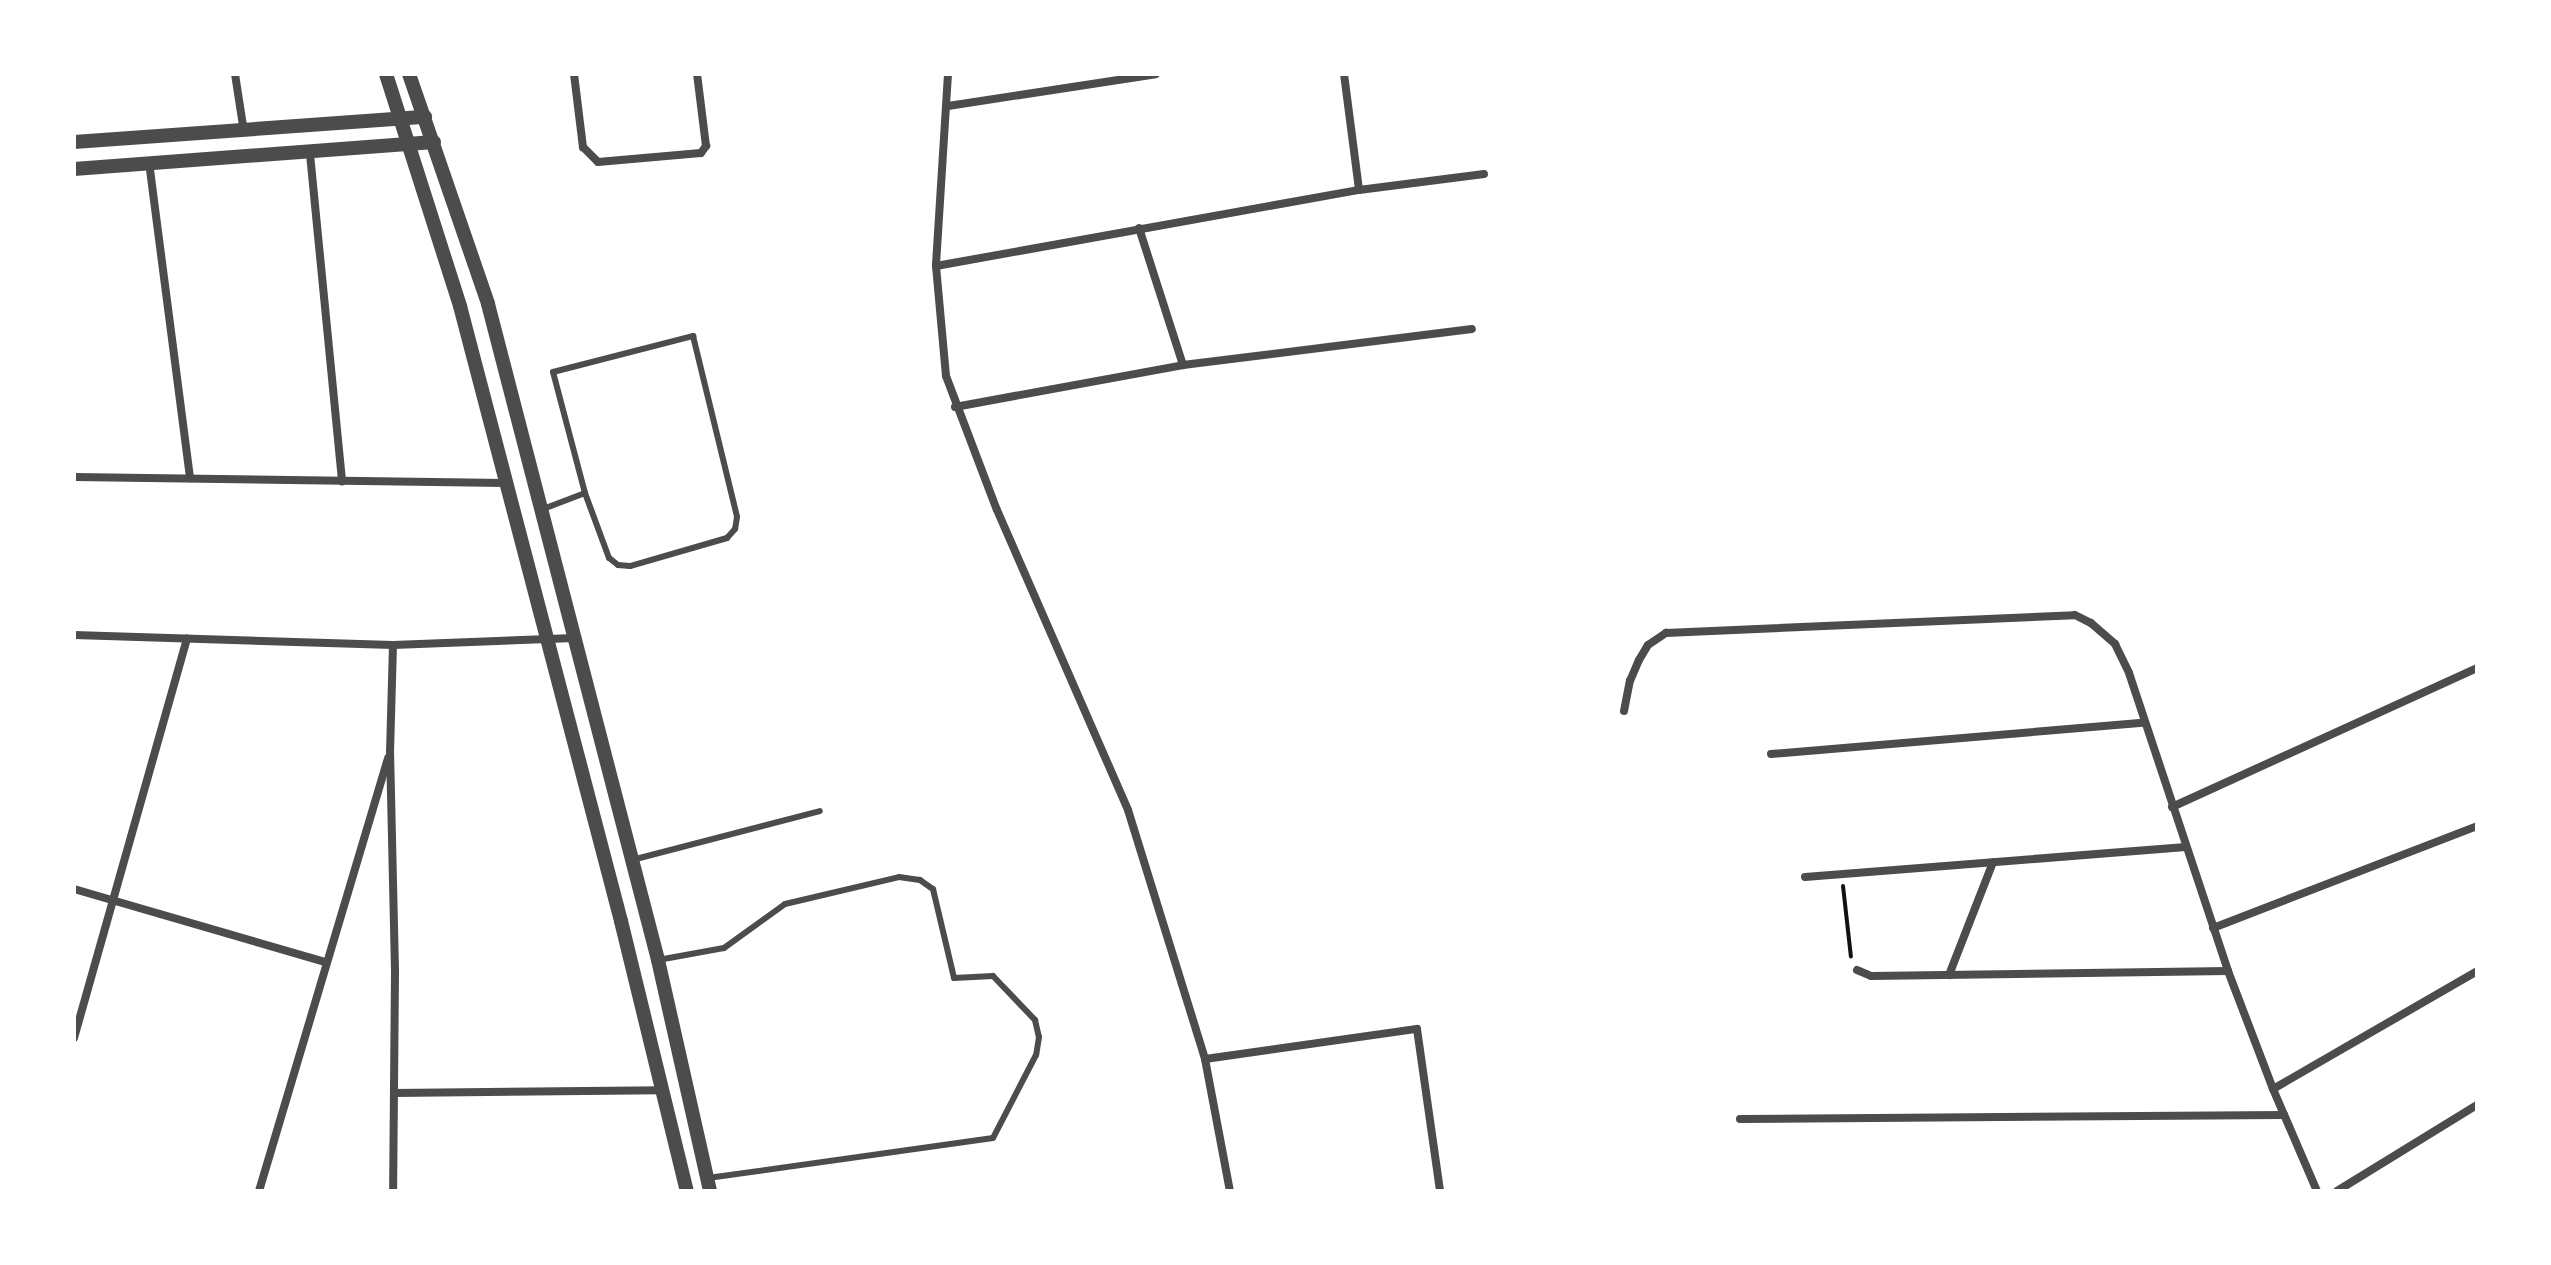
<!DOCTYPE html>
<style>
body{margin:0}
#map{position:relative;width:2551px;height:1265px;overflow:hidden;background:#fff;font-family:Roboto,sans-serif}
div>[style]{position:absolute}
[style*='--x']{left:calc(var(--x)*1px);top:calc(var(--y)*1px);width:calc(var(--w)*1px);rotate:calc(var(--a)*1deg)}
.path>*{height:4px;margin:-2px;padding:0 2px;transform-origin:2px;border-radius:2px;background:#111}
.service>*{height:6px;margin:-3px;padding:0 3px;transform-origin:3px;border-radius:3px;background:#4c4c4c}
.minor>*{height:8px;margin:-4px;padding:0 4px;transform-origin:4px;border-radius:4px;background:#4c4c4c}
.tertiary>*{height:14px;margin:-7px;padding:0 7px;transform-origin:7px;border-radius:7px;background:#4c4c4c}
span{translate:-50% -50%;white-space:nowrap;text-align:center;line-height:1.15;-webkit-text-stroke:8px #fff;paint-order:stroke}
.frame{position:absolute;inset:0;border:76px solid #fff;pointer-events:none}
</style>
<div id="map">
<div class="path">
<div style="--x:1843;--y:886;--w:71;--a:83.6"></div>
</div>
<div class="service">
<div style="--x:543;--y:509;--w:45;--a:-20.9"></div>
<div style="--x:585;--y:493;--w:125;--a:-104.8"></div>
<div style="--x:553;--y:372;--w:145;--a:-14.4"></div>
<div style="--x:693;--y:336;--w:186;--a:76.3"></div>
<div style="--x:737;--y:517;--w:12;--a:99"></div>
<div style="--x:735;--y:529;--w:12;--a:132"></div>
<div style="--x:727;--y:538;--w:101;--a:163.9"></div>
<div style="--x:630;--y:566;--w:12;--a:-175"></div>
<div style="--x:618;--y:565;--w:11;--a:-142"></div>
<div style="--x:609;--y:558;--w:69;--a:-110.3"></div>
<div style="--x:632;--y:860;--w:194;--a:-14.6"></div>
<div style="--x:658;--y:960;--w:67;--a:-10.3"></div>
<div style="--x:724;--y:948;--w:75;--a:-35.8"></div>
<div style="--x:785;--y:904;--w:117;--a:-13.3"></div>
<div style="--x:899;--y:877;--w:21;--a:8"></div>
<div style="--x:920;--y:880;--w:16;--a:35"></div>
<div style="--x:933;--y:889;--w:91;--a:76.7"></div>
<div style="--x:954;--y:978;--w:39;--a:-3"></div>
<div style="--x:993;--y:976;--w:61;--a:46.3"></div>
<div style="--x:1035;--y:1020;--w:17;--a:77"></div>
<div style="--x:1039;--y:1037;--w:18;--a:99"></div>
<div style="--x:1036;--y:1055;--w:93;--a:117.4"></div>
<div style="--x:993;--y:1138;--w:288;--a:172"></div>
</div>
<div class="minor">
<div style="--x:235;--y:74;--w:59;--a:81.2"></div>
<div style="--x:574;--y:74;--w:74;--a:83"></div>
<div style="--x:583;--y:147;--w:21;--a:45"></div>
<div style="--x:598;--y:162;--w:103;--a:-5"></div>
<div style="--x:701;--y:153;--w:9;--a:-54"></div>
<div style="--x:706;--y:146;--w:73;--a:-97.1"></div>
<div style="--x:948;--y:74;--w:192;--a:93.6"></div>
<div style="--x:936;--y:266;--w:110;--a:84.8"></div>
<div style="--x:946;--y:376;--w:143;--a:69.2"></div>
<div style="--x:997;--y:510;--w:327;--a:66.4"></div>
<div style="--x:1128;--y:810;--w:261;--a:72.8"></div>
<div style="--x:1205;--y:1059;--w:134;--a:79.3"></div>
<div style="--x:1344;--y:74;--w:117;--a:82.6"></div>
<div style="--x:948;--y:106;--w:210;--a:-8.7"></div>
<div style="--x:310;--y:154;--w:329;--a:84.4"></div>
<div style="--x:149;--y:162;--w:319;--a:82.6"></div>
<div style="--x:1139;--y:228;--w:144;--a:72.2"></div>
<div style="--x:936;--y:266;--w:430;--a:-10.2"></div>
<div style="--x:1359;--y:190;--w:126;--a:-7.3"></div>
<div style="--x:955;--y:407;--w:232;--a:-10.4"></div>
<div style="--x:1183;--y:365;--w:291;--a:-7.1"></div>
<div style="--x:74;--y:477;--w:431;--a:0.8"></div>
<div style="--x:74;--y:635;--w:319;--a:1.8"></div>
<div style="--x:393;--y:645;--w:182;--a:-2.2"></div>
<div style="--x:393;--y:645;--w:105;--a:91.6"></div>
<div style="--x:390;--y:750;--w:223;--a:88.7"></div>
<div style="--x:395;--y:973;--w:218;--a:90.5"></div>
<div style="--x:1624;--y:711;--w:31;--a:-79"></div>
<div style="--x:1630;--y:681;--w:23;--a:-67"></div>
<div style="--x:1639;--y:660;--w:17;--a:-59"></div>
<div style="--x:1648;--y:645;--w:22;--a:-34"></div>
<div style="--x:1666;--y:633;--w:409;--a:-2.5"></div>
<div style="--x:2075;--y:615;--w:18;--a:27"></div>
<div style="--x:2091;--y:623;--w:32;--a:41"></div>
<div style="--x:2115;--y:644;--w:32;--a:64"></div>
<div style="--x:2129;--y:673;--w:314;--a:71.6"></div>
<div style="--x:2228;--y:971;--w:126;--a:69.1"></div>
<div style="--x:2273;--y:1089;--w:111;--a:66.7"></div>
<div style="--x:1771;--y:754;--w:373;--a:-4.8"></div>
<div style="--x:2172;--y:807;--w:335;--a:-24.5"></div>
<div style="--x:1805;--y:877;--w:382;--a:-4.5"></div>
<div style="--x:74;--y:889;--w:261;--a:16.2"></div>
<div style="--x:2213;--y:928;--w:283;--a:-21.1"></div>
<div style="--x:1857;--y:970;--w:15;--a:23"></div>
<div style="--x:1871;--y:976;--w:357;--a:-0.8"></div>
<div style="--x:1949;--y:975;--w:121;--a:-68.7"></div>
<div style="--x:74;--y:1038;--w:415;--a:-74.2"></div>
<div style="--x:1205;--y:1059;--w:214;--a:-8.1"></div>
<div style="--x:1417;--y:1029;--w:164;--a:81.9"></div>
<div style="--x:2273;--y:1089;--w:236;--a:-30"></div>
<div style="--x:394;--y:1093;--w:267;--a:-0.6"></div>
<div style="--x:1740;--y:1119;--w:544;--a:-0.42"></div>
<div style="--x:259;--y:1191;--w:452;--a:-73.4"></div>
<div style="--x:2337;--y:1191;--w:164;--a:-31.6"></div>
</div>
<div class="tertiary">
<div style="--x:386;--y:74;--w:244;--a:72.3"></div>
<div style="--x:460;--y:306;--w:636;--a:75.33"></div>
<div style="--x:621;--y:921;--w:278;--a:76.3"></div>
<div style="--x:409;--y:74;--w:243;--a:71"></div>
<div style="--x:488;--y:304;--w:678;--a:75.47"></div>
<div style="--x:658;--y:960;--w:237;--a:77.3"></div>
<div style="--x:74;--y:142;--w:352;--a:-4.1"></div>
<div style="--x:74;--y:169;--w:361;--a:-4.3"></div>
</div>
<div class="frame"></div>
</div>
